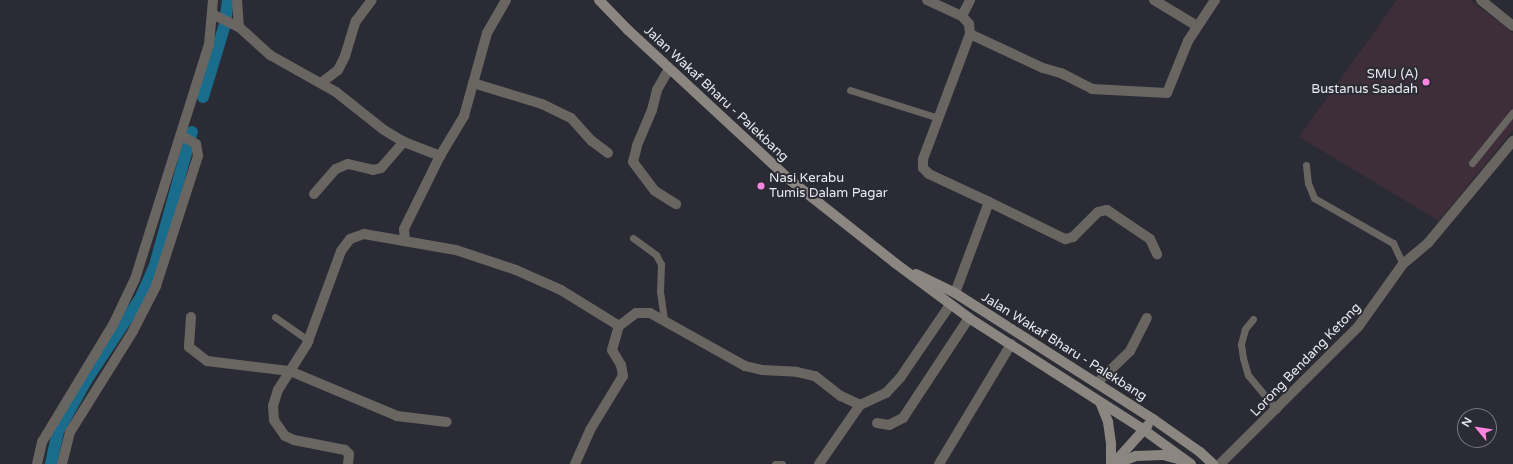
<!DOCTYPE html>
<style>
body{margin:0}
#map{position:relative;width:1513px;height:464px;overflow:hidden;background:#2a2b34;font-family:"Varela Round",sans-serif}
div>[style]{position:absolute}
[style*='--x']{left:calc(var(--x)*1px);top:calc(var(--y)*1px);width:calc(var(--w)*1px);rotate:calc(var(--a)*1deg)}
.education>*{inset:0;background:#3d2e3a}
.canal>*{height:12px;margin:-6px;padding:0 6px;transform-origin:6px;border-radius:6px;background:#196c8b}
.service>*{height:7px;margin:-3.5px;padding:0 3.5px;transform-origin:3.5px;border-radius:3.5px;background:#696662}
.minor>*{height:10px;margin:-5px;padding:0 5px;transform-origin:5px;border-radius:5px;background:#696662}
.secondary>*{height:10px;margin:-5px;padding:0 5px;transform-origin:5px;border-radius:5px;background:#8b8680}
.dots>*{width:11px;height:11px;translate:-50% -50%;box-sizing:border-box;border:2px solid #2a2b34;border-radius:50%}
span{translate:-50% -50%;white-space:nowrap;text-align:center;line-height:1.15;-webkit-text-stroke:4px #2a2b34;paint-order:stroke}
.poi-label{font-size:13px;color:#e8e9ef}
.right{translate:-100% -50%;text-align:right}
.left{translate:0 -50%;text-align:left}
.street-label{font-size:13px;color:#e8e9ef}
.north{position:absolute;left:1457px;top:408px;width:40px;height:40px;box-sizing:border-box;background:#2a2b34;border:1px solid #76777f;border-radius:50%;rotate:300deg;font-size:11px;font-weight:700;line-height:16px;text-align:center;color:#e8e9ef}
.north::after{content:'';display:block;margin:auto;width:14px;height:18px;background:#fe85df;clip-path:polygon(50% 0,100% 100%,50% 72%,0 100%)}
</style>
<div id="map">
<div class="education">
<div style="clip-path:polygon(1397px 0,1470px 0,1513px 33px,1513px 130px,1439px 221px,1299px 137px)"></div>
</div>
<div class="canal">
<div style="--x:203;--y:97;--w:76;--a:-73.2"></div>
<div style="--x:225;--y:24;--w:24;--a:-83"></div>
<div style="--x:51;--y:464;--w:34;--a:-78"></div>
<div style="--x:58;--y:431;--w:60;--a:-60.9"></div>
<div style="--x:87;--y:379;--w:98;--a:-56.6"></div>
<div style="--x:141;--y:297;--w:35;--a:-66"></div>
<div style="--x:155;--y:265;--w:138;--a:-74.5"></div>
</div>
<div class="service">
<div style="--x:850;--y:90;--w:93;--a:17.5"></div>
<div style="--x:1472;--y:163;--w:65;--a:-51.2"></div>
<div style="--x:1306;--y:165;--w:18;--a:84"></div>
<div style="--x:1308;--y:183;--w:16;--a:68"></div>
<div style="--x:1314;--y:198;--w:91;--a:29.7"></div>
<div style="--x:1393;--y:243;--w:23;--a:65"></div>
<div style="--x:633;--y:238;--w:29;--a:36"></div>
<div style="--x:656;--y:255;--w:10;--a:61"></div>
<div style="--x:661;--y:264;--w:27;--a:92"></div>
<div style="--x:660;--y:291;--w:30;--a:82"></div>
<div style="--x:275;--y:317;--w:42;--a:35.2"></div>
<div style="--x:1253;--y:319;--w:13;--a:129"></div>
<div style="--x:1245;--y:329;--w:16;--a:105"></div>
<div style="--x:1241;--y:344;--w:14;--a:82"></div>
<div style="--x:1243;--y:358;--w:18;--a:74"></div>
<div style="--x:1248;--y:375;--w:45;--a:50.4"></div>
<div style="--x:775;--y:464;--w:7;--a:0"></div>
</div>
<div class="minor">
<div style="--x:237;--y:0;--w:27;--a:86"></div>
<div style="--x:239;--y:27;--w:42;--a:42.1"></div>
<div style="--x:270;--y:55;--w:76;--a:29.3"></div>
<div style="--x:336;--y:92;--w:61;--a:38.4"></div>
<div style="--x:384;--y:130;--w:23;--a:31"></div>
<div style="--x:404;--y:142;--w:39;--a:21"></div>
<div style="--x:440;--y:156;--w:81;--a:116.3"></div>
<div style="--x:404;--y:229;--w:12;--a:85"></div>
<div style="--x:927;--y:0;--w:38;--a:25"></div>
<div style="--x:962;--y:16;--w:11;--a:49"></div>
<div style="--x:969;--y:24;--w:10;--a:84"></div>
<div style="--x:970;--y:34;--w:134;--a:110.6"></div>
<div style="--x:923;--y:159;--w:9;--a:90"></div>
<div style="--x:923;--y:168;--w:8;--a:45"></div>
<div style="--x:929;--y:174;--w:66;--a:25"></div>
<div style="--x:989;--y:202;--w:97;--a:110.5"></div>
<div style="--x:1154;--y:0;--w:50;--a:31.2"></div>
<div style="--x:1481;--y:0;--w:41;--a:39.1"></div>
<div style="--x:214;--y:15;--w:28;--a:26"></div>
<div style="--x:962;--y:16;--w:18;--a:-63"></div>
<div style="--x:970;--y:34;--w:81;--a:25"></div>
<div style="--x:1043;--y:68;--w:19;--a:16"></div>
<div style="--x:1061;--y:73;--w:35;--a:27"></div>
<div style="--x:1092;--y:89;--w:75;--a:3.1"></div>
<div style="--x:1167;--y:93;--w:56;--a:-68"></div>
<div style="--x:1188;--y:41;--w:49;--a:-56.6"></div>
<div style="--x:669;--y:69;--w:24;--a:120"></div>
<div style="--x:657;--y:90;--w:21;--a:104"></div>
<div style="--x:652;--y:110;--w:39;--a:113"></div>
<div style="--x:637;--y:146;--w:16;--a:104"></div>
<div style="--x:633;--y:162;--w:36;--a:53"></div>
<div style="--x:655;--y:191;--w:25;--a:32"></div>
<div style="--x:321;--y:83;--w:21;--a:-37"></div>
<div style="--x:338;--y:70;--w:16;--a:-63"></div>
<div style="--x:345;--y:56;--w:37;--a:-73"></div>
<div style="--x:356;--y:21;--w:26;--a:-53"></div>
<div style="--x:473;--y:83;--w:72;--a:16.9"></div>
<div style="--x:542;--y:104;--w:32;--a:26"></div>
<div style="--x:571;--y:118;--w:31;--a:48"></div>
<div style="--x:592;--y:141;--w:20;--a:37"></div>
<div style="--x:440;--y:156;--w:47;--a:-59"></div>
<div style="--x:464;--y:116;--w:86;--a:-74.5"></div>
<div style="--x:487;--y:33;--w:38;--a:-60"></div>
<div style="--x:314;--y:194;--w:33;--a:-49"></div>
<div style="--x:336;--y:169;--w:13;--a:-23"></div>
<div style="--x:348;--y:164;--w:26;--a:13"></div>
<div style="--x:373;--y:170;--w:8;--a:-14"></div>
<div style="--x:381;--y:168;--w:35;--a:-49"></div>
<div style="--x:989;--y:202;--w:85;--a:26"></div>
<div style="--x:1065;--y:239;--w:8;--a:-14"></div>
<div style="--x:1073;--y:237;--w:35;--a:-45"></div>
<div style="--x:1098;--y:212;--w:9;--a:-13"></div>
<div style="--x:1107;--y:210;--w:52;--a:34"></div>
<div style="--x:1150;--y:239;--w:17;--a:65"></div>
<div style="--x:191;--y:317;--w:30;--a:94"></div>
<div style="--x:189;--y:347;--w:23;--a:38"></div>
<div style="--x:207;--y:361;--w:84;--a:6.9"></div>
<div style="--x:290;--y:371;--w:116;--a:22.8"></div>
<div style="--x:397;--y:416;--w:50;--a:6.8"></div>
<div style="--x:1097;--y:383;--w:46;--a:-44.1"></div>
<div style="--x:1130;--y:351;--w:37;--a:-63"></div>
<div style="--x:877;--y:423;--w:12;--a:9"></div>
<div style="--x:889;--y:425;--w:16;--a:-27"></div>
<div style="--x:903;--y:418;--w:120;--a:-56.6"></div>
<div style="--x:37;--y:464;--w:23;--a:-77"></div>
<div style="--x:42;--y:442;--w:139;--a:-58.8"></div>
<div style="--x:114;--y:323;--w:49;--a:-64.5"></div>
<div style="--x:135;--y:279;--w:245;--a:-72.5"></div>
<div style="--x:209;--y:45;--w:45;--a:-84.9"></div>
<div style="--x:62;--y:464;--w:33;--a:-76"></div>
<div style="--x:70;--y:432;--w:119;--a:-58"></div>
<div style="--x:133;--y:331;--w:51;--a:-62.9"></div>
<div style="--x:156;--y:286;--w:137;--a:-72.1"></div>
<div style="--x:198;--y:156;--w:12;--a:-99"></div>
<div style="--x:196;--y:144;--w:16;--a:-150"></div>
<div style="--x:348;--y:464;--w:10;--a:-84"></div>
<div style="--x:349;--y:454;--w:6;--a:-135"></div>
<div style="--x:345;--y:450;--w:52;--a:-168.9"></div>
<div style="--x:294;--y:440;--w:10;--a:-156"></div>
<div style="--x:285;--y:436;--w:19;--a:-125"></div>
<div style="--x:274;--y:420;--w:14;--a:-94"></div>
<div style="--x:273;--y:406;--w:17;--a:-73"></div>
<div style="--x:278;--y:390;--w:54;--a:-57.8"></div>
<div style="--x:307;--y:344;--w:99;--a:-69.9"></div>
<div style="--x:341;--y:251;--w:15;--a:-53"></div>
<div style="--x:350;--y:239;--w:15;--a:-20"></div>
<div style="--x:364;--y:234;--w:93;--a:9.9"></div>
<div style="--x:456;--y:250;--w:63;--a:18.4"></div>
<div style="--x:516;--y:270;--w:49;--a:24"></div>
<div style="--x:561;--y:290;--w:68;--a:31.8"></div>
<div style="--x:619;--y:326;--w:21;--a:-37"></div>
<div style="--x:636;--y:313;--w:14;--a:0"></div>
<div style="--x:650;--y:313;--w:109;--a:29.2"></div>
<div style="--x:745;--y:366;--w:17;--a:13"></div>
<div style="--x:762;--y:370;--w:35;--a:3"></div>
<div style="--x:797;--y:372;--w:18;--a:13"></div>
<div style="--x:815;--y:376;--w:33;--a:38"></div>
<div style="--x:841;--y:396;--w:21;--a:25"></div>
<div style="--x:575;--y:464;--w:37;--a:-66"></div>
<div style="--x:590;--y:430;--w:63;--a:-58.6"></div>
<div style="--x:623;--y:376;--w:11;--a:-100"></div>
<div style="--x:621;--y:365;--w:17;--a:-121"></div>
<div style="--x:612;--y:350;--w:25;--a:-74"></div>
<div style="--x:819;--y:464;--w:72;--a:-55.2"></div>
<div style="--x:860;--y:405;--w:29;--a:-25"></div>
<div style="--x:886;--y:393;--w:21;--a:-47"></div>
<div style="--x:900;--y:378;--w:88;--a:-55.6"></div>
<div style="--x:939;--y:464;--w:140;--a:-59"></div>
<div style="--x:1220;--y:464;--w:194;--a:-44.8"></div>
<div style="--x:1358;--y:327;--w:77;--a:-54.5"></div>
<div style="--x:1403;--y:264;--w:33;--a:-40"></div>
<div style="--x:1428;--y:243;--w:133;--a:-50.2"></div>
</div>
<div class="secondary">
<div style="--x:599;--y:0;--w:42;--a:46"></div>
<div style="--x:628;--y:30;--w:221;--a:42.8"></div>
<div style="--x:790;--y:180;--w:134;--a:38.3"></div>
<div style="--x:895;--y:263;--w:92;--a:36.6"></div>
<div style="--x:969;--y:318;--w:208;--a:32.6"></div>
<div style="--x:1144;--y:430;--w:58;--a:35.9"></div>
<div style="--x:916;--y:274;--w:43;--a:26"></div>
<div style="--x:955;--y:293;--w:235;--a:32.5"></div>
<div style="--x:1153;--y:419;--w:57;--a:35.1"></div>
<div style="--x:1200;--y:452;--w:18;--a:43"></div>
<div style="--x:1100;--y:402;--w:22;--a:68"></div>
<div style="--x:1108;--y:422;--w:22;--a:82"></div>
<div style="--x:1111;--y:444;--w:20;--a:90"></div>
<div style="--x:1113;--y:464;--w:52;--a:-48.1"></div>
<div style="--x:1116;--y:464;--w:22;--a:-22"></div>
<div style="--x:1136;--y:456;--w:27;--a:-2"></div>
<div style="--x:1163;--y:455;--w:20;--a:15"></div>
</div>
<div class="dots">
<div style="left:1426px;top:82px;background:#fe85df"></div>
<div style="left:761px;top:186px;background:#fe85df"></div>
</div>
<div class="poi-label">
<span class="right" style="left:1418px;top:82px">SMU (A)<br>Bustanus Saadah</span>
<span class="left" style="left:769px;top:186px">Nasi Kerabu<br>Tumis Dalam Pagar</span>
</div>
<div class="street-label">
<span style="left:716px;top:94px;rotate:43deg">Jalan Wakaf Bharu - Palekbang</span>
<span style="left:1064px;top:347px;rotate:32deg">Jalan Wakaf Bharu - Palekbang</span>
<span style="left:1306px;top:360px;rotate:-46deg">Lorong Bendang Ketong</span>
</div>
<div class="north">N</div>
</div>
